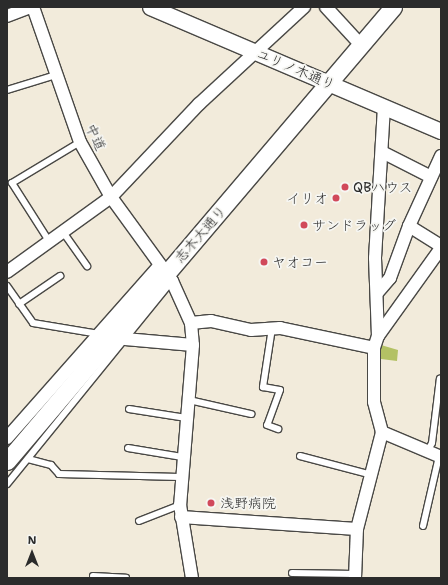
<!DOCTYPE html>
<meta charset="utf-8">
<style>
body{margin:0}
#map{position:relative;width:448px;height:585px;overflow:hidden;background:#f2ebdb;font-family:"Shantell Sans","Klee One",sans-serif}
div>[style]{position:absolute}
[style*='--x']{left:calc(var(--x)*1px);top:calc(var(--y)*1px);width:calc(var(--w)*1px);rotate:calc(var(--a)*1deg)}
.green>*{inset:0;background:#b3c164}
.roads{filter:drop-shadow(1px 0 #494845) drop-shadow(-1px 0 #494845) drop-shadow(0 1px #494845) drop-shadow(0 -1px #494845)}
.service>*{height:6px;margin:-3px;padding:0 3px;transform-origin:3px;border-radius:3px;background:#fff}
.minor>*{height:12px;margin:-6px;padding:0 6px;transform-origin:6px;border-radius:6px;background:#fff}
.tertiary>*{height:15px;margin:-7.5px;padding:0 7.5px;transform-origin:7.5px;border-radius:7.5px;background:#fff}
.secondary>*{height:17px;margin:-8.5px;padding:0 8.5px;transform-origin:8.5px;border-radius:8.5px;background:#fff}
.dots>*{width:11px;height:11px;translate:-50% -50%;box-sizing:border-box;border:2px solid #f6f6f2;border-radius:50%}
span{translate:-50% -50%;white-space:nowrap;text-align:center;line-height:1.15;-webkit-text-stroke:3.5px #f6f6f2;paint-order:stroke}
.street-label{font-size:14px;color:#2b2b2b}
.poi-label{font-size:14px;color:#2b2b2b}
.left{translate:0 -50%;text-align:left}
.right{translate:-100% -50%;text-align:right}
.frame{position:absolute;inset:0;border:8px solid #2b2b2b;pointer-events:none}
.north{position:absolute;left:12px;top:533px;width:40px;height:40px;-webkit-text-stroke:3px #f6f6f2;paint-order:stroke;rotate:0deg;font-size:11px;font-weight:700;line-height:16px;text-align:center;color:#2b2b2b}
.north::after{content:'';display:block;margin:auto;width:14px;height:18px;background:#2b2b2b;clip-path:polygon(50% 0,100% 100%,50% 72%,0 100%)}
</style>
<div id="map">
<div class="green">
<div style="clip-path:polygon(381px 345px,398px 350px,397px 361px,381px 359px)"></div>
</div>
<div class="roads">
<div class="service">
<div style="--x:7;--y:90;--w:51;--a:-17"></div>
<div style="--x:63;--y:232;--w:42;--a:54.8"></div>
<div style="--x:49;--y:241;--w:69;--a:-122.5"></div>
<div style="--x:12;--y:183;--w:79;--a:-31.1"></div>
<div style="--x:7;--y:286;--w:45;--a:54.9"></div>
<div style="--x:33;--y:323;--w:67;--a:9.5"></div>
<div style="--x:19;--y:304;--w:50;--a:-34.3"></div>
<div style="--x:272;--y:328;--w:60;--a:98.7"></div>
<div style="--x:263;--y:387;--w:17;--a:10"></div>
<div style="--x:280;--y:390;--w:37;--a:110"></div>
<div style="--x:267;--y:425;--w:12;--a:20"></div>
<div style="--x:189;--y:400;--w:64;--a:12.7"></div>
<div style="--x:129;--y:409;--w:58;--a:9"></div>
<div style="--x:128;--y:448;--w:55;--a:9.5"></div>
<div style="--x:427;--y:452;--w:10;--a:-61"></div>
<div style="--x:432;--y:443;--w:65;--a:-83"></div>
<div style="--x:300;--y:456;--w:74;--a:14.8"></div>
<div style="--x:28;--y:459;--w:24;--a:15"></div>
<div style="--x:51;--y:465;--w:12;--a:48"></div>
<div style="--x:59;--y:474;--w:121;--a:1.4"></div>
<div style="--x:7;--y:484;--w:262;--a:-50.9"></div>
<div style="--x:139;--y:521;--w:44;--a:-21.3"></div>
<div style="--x:423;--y:526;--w:72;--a:-77.1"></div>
<div style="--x:292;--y:573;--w:63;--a:0.9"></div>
<div style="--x:93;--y:576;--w:33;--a:3"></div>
</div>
<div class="minor">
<div style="--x:33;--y:7;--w:143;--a:70.8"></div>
<div style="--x:80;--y:142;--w:63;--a:60.6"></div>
<div style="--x:111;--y:197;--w:104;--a:54"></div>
<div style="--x:172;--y:281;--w:46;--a:65.7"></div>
<div style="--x:191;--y:323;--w:22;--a:85"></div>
<div style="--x:193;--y:345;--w:161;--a:94.6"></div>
<div style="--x:180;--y:505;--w:74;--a:80.7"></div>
<div style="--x:326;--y:7;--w:52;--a:47.4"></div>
<div style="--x:7;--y:16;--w:26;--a:-21"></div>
<div style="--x:382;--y:152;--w:55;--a:27"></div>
<div style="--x:409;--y:226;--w:38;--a:32"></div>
<div style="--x:7;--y:272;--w:128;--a:-35.8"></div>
<div style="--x:111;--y:197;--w:128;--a:-46.6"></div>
<div style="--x:199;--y:104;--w:143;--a:-42.7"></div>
<div style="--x:377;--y:293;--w:20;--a:-49"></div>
<div style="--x:390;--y:278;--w:55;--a:-69.9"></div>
<div style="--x:409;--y:226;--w:77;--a:-65.4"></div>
<div style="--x:191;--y:323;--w:20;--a:-6"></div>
<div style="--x:211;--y:321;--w:41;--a:12.7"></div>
<div style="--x:251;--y:330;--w:29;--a:-4"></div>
<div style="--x:280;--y:328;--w:96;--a:12"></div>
<div style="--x:378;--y:336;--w:108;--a:-54.4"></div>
<div style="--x:125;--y:339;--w:68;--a:5"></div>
<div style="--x:382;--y:432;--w:64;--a:23"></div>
<div style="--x:7;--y:438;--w:231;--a:-48.5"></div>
<div style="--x:181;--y:517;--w:176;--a:3.9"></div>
<div style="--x:355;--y:578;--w:49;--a:-87.7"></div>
<div style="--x:357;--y:529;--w:100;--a:-75.5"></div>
<div style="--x:382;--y:432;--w:31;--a:-105"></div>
<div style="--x:374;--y:402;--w:54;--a:-90"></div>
<div style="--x:374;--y:348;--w:13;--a:-72"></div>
<div style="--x:378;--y:336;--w:78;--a:-92.2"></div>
<div style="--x:375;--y:258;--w:152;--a:-86.6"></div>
</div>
<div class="tertiary">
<div style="--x:150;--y:7;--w:316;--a:23.1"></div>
</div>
<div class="secondary">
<div style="--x:7;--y:461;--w:596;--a:-49.63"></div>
</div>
</div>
<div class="dots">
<div style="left:345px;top:187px;background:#d1495b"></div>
<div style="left:336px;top:198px;background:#d1495b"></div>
<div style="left:304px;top:225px;background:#d1495b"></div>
<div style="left:264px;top:262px;background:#d1495b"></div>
<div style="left:211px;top:503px;background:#d1495b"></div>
</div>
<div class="street-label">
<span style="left:296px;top:69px;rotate:23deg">ユリノ木通り</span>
<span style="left:96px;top:137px;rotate:65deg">中道</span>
<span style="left:200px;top:234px;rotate:-49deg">志木大通り</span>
</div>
<div class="poi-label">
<span class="left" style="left:353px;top:187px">QBハウス</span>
<span class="right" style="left:328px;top:198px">イリオ</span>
<span class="left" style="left:312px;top:225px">サンドラッグ</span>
<span class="left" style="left:272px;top:262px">ヤオコー</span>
<span class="left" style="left:220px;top:503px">浅野病院</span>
</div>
<div class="frame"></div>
<div class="north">N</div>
</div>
